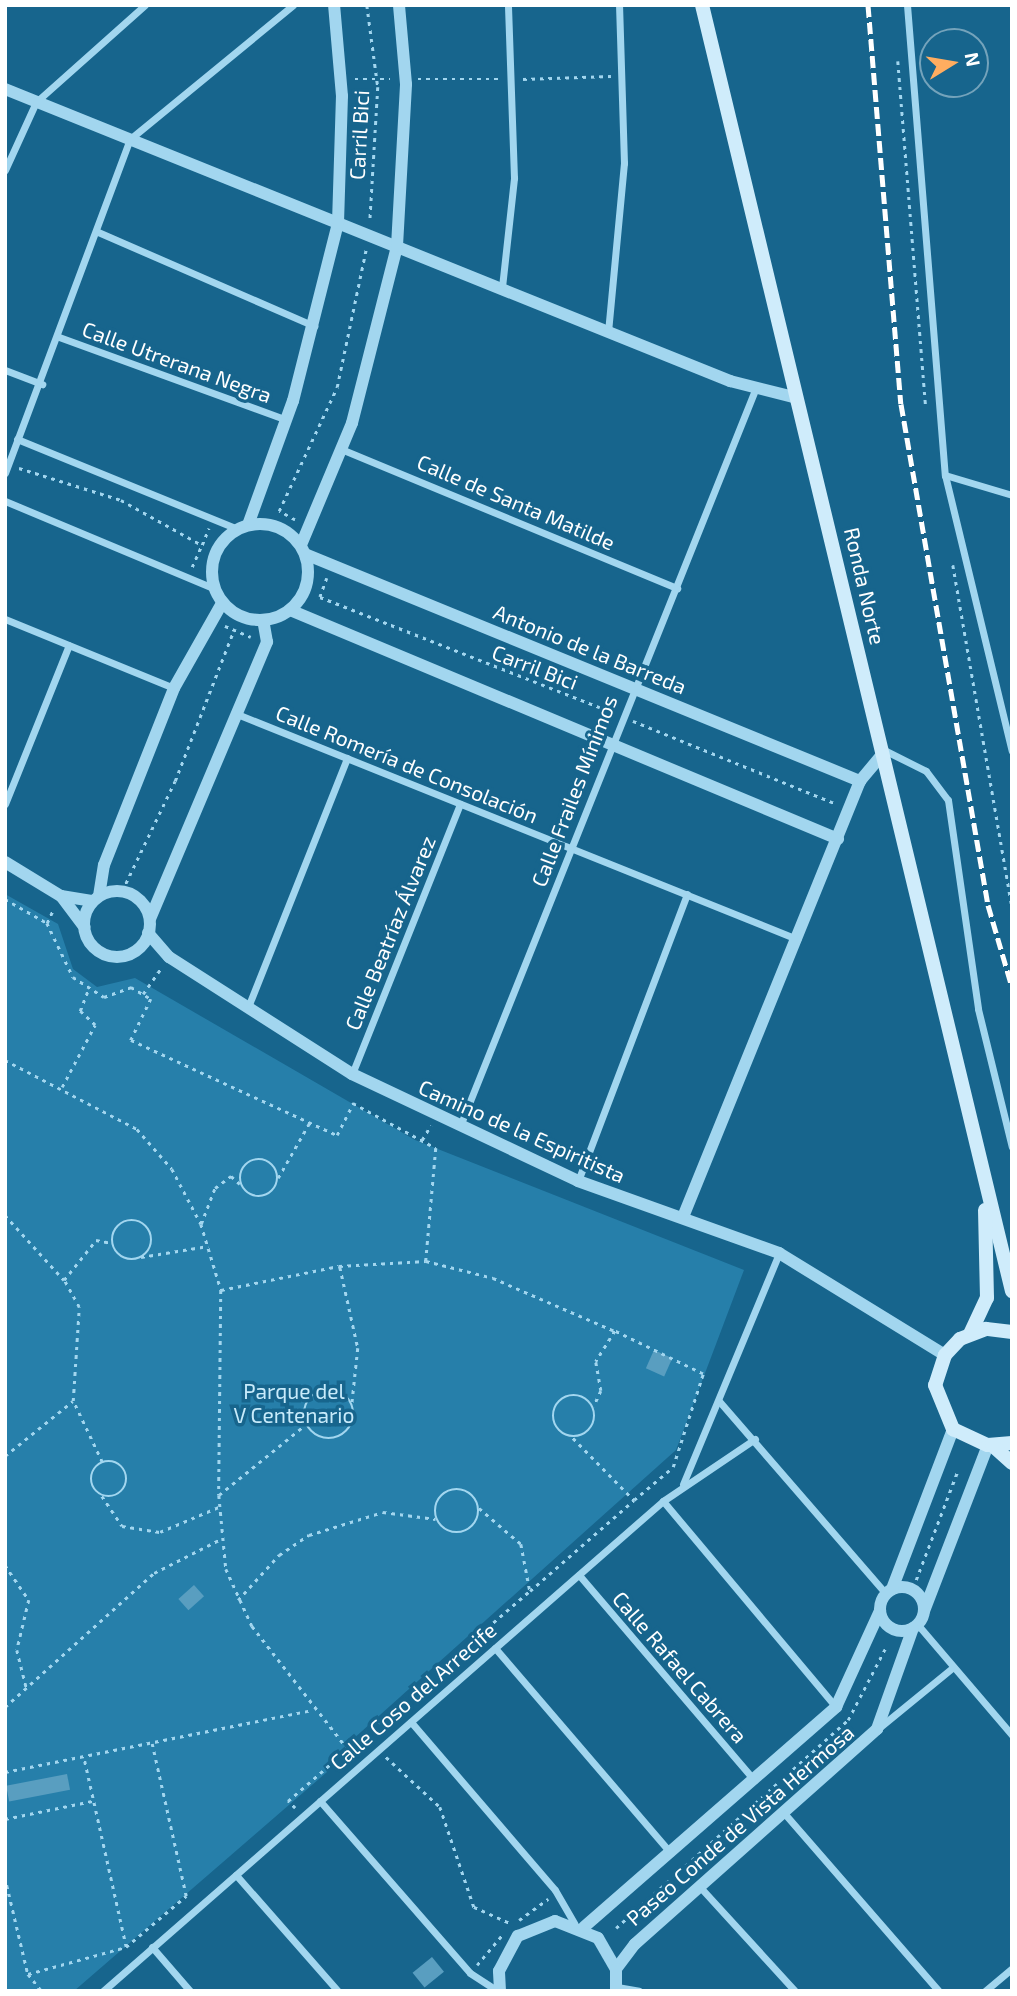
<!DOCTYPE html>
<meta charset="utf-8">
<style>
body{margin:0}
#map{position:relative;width:1017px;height:1996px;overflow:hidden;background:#17658d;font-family:"Exo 2",sans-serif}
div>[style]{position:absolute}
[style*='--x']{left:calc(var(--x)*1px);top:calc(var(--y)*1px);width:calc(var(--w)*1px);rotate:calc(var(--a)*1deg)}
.green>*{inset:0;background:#267faa}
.building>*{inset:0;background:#599ec0;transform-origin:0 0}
.path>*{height:2.5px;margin-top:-1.25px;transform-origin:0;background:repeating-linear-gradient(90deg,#a2d6ef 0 3.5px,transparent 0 8.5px)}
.path>.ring{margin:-1.25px;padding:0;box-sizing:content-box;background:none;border:2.5px solid #a2d6ef;border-radius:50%}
.minor>*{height:7px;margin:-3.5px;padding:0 3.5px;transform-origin:3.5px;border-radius:3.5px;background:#a2d6ef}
.tertiary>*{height:12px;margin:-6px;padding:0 6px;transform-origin:6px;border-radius:6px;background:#a2d6ef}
.tertiary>.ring{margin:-6px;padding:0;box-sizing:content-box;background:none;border:12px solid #a2d6ef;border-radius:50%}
.secondary>*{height:14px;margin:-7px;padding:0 7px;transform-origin:7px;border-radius:7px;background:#cfecfb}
.rail>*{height:5px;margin-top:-2.5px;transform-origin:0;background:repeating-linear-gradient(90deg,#fff 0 12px,transparent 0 17px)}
span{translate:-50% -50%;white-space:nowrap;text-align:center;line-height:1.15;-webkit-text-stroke:7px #17658d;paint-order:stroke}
.street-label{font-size:21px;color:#fff}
.park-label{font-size:21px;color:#c8ebfb}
.frame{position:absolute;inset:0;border:7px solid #fff;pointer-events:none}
.north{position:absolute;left:919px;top:28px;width:70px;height:70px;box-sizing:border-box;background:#17658d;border:2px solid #74a3bb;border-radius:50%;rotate:79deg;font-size:19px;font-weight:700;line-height:28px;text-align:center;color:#fff}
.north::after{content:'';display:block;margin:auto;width:24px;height:32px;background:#ffad60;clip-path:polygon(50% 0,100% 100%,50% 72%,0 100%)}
</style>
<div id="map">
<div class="green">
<div style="clip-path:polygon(5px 894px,58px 924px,73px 969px,97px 987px,135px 978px,415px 1140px,744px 1270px,676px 1450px,323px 1766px,327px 1772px,74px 1991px,5px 1991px)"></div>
</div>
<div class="building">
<div style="left:654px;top:1350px;width:20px;height:20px;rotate:24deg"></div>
<div style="left:194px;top:1585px;width:15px;height:21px;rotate:48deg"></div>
<div style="left:67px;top:1774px;width:16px;height:62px;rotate:79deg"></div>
<div style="left:432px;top:1957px;width:19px;height:25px;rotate:51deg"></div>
</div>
<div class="path">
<div style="--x:367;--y:5;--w:83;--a:82.4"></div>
<div style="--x:378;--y:87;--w:134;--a:93.4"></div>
<div style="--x:898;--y:61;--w:346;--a:85.4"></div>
<div style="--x:355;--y:79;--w:35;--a:0"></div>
<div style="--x:418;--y:79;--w:81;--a:0"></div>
<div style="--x:523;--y:79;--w:88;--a:-2"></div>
<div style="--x:19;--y:468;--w:107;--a:17.4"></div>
<div style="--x:121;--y:500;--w:93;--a:29.1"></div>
<div style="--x:202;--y:545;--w:18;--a:-68"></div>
<div style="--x:295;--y:520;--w:18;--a:-151"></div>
<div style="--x:279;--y:511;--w:137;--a:-64.9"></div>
<div style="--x:337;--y:387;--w:141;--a:-78.1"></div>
<div style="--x:953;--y:565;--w:346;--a:80.2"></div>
<div style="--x:192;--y:567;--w:24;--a:-66"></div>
<div style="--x:327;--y:578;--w:20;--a:110"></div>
<div style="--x:320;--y:597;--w:316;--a:21.5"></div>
<div style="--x:225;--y:626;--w:28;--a:23"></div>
<div style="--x:633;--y:721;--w:217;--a:22.2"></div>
<div style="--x:122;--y:891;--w:122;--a:-64.3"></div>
<div style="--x:175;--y:781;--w:162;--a:-68.7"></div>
<div style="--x:5;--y:899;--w:48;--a:29.7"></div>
<div style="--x:47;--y:923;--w:60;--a:64.3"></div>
<div style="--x:73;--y:977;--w:37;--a:33"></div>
<div style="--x:104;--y:997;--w:29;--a:-20"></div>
<div style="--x:131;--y:987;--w:23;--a:31"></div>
<div style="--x:151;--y:999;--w:46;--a:116"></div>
<div style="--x:131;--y:1040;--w:227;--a:24.8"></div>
<div style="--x:337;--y:1135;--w:36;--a:-63"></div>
<div style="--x:353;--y:1103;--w:94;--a:28.5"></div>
<div style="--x:436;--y:1148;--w:113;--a:95.1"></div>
<div style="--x:47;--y:923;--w:14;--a:-65"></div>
<div style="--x:143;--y:994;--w:32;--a:-55"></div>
<div style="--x:5;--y:1060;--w:149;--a:27.6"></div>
<div style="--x:137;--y:1129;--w:53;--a:48.8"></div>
<div style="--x:172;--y:1169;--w:62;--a:62.2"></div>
<div style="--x:201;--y:1224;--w:69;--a:73.1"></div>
<div style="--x:221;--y:1290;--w:205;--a:90.6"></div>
<div style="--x:219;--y:1495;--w:74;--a:84.6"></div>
<div style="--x:226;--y:1569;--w:63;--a:65.5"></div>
<div style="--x:252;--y:1626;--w:155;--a:52.1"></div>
<div style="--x:62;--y:1087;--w:70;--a:-62"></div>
<div style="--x:95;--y:1025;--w:21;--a:-137"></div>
<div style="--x:80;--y:1011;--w:25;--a:-69"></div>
<div style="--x:422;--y:1140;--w:17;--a:-59"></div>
<div class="ring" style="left:240px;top:1159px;width:35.5px;height:35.5px"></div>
<div style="--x:278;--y:1178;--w:64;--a:-60.3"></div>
<div style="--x:5;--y:1215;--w:88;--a:47.8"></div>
<div class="ring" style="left:112px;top:1220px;width:37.5px;height:37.5px"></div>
<div style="--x:201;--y:1224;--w:39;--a:-69"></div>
<div style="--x:215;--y:1188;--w:20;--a:-37"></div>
<div style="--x:231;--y:1176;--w:12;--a:42"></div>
<div style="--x:141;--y:1257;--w:68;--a:-9.3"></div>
<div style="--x:340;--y:1267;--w:83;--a:77.5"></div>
<div style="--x:358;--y:1348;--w:56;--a:96.1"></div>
<div style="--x:221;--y:1290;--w:120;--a:-11.5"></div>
<div style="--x:339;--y:1266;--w:87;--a:-3.3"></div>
<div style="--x:426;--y:1261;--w:69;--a:14.2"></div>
<div style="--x:493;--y:1278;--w:133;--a:23.5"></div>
<div style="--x:615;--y:1331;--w:36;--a:122"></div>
<div style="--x:596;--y:1362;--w:29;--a:80"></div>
<div style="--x:601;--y:1391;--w:17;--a:115"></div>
<div class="ring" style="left:304px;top:1389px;width:47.5px;height:47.5px"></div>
<div class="ring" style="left:553px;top:1395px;width:39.5px;height:39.5px"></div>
<div style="--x:573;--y:1438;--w:87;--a:45.5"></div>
<div style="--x:634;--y:1500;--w:51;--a:-40.2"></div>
<div style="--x:673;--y:1467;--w:98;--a:-72.1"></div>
<div style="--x:703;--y:1374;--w:98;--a:-154"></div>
<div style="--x:5;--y:1456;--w:87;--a:-39"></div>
<div class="ring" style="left:91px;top:1461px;width:33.5px;height:33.5px"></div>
<div style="--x:102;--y:1462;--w:68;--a:-115.4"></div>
<div style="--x:73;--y:1401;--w:94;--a:-86.3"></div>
<div style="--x:79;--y:1307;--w:31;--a:-119"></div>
<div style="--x:64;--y:1280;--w:51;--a:-51.3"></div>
<div style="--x:96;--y:1240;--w:16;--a:11"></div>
<div class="ring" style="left:435px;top:1489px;width:41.5px;height:41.5px"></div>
<div style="--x:219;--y:1495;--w:111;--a:-39.1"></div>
<div style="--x:102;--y:1496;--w:36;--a:56"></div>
<div style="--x:122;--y:1526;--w:38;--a:9"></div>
<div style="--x:160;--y:1532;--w:64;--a:-23"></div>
<div style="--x:479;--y:1508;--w:55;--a:40.6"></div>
<div style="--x:521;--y:1544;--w:48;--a:79.2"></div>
<div style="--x:530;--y:1591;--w:138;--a:-41.2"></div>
<div style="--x:5;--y:1565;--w:42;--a:55.6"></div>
<div style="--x:29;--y:1600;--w:51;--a:103.5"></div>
<div style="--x:17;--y:1650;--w:38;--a:76"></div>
<div style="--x:916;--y:1580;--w:118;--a:-69.1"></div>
<div style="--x:238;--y:1600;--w:61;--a:-47.7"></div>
<div style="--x:279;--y:1555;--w:36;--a:-34"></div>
<div style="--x:309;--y:1535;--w:77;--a:-17.3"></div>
<div style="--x:383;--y:1512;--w:53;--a:7.5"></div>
<div style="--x:5;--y:1707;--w:200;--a:-42"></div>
<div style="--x:154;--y:1573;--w:73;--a:-26.9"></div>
<div style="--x:386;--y:1757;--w:74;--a:42.8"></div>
<div style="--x:440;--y:1807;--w:106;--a:71.2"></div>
<div style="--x:474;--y:1907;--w:42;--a:24.1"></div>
<div style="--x:5;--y:1772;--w:313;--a:-11.4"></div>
<div style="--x:295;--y:1808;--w:10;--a:-135"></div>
<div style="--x:288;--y:1801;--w:320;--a:-41"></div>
<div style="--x:5;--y:1819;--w:89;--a:-11.7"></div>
<div style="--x:5;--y:1877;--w:100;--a:76.7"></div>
<div style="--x:28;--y:1974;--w:22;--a:51"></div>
<div style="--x:519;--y:1920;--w:36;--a:-36"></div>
<div style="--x:616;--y:1928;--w:312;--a:-41.9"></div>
<div style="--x:848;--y:1720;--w:80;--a:-62.5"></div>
<div style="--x:126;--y:1947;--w:79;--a:-40.4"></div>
<div style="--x:186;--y:1896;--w:156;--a:-102.6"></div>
<div style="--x:477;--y:1965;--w:38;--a:-50"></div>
<div style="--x:28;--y:1974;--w:102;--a:-15.4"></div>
<div style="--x:126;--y:1947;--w:193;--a:-102.6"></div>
</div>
<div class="minor">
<div style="--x:907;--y:5;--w:472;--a:85.4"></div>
<div style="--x:945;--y:475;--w:284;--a:76.4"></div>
<div style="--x:5;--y:170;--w:75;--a:-65.5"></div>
<div style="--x:36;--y:102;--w:146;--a:-41.7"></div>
<div style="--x:98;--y:232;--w:236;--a:23.5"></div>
<div style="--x:502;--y:287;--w:110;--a:-83.7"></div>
<div style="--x:514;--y:178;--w:173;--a:-92"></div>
<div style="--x:608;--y:332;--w:170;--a:-84.6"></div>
<div style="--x:624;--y:163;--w:158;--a:-91.8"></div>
<div style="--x:59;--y:337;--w:239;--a:20"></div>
<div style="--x:5;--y:370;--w:40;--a:21"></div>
<div style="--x:17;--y:439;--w:239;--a:22.2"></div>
<div style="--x:341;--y:449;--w:364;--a:22.5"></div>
<div style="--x:5;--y:473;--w:357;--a:-69.5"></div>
<div style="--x:130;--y:139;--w:211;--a:-39.4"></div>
<div style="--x:945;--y:475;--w:70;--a:16.6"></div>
<div style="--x:5;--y:501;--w:228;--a:22.7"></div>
<div style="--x:5;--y:619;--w:183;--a:22.2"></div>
<div style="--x:237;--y:714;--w:604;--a:21.89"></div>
<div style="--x:882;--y:749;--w:49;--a:26.6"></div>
<div style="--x:926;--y:771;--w:36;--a:53"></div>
<div style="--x:948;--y:800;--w:211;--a:81.8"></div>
<div style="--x:978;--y:1009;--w:142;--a:76.2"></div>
<div style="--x:5;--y:804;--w:171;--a:-68.1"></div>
<div style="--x:248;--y:1007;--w:268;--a:-68.3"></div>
<div style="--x:352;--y:1074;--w:291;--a:-68.2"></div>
<div style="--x:460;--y:1126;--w:793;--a:-68.16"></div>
<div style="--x:578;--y:1181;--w:307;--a:-69.2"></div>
<div style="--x:719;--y:1401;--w:255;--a:49.1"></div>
<div style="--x:683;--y:1484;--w:250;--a:-67.4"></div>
<div style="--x:663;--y:1501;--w:269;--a:50"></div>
<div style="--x:579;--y:1575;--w:270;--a:49.5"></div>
<div style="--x:918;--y:1625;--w:145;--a:49.5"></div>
<div style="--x:495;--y:1648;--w:270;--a:49.4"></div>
<div style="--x:411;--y:1722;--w:221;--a:49.4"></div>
<div style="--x:555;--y:1890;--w:39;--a:60"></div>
<div style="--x:880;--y:1727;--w:93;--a:-39.3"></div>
<div style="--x:320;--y:1801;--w:228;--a:48.9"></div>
<div style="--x:470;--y:1973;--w:33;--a:33"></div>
<div style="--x:784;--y:1813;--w:236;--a:49"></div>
<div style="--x:236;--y:1875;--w:154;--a:48.7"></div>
<div style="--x:700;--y:1887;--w:141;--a:47.6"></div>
<div style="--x:152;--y:1947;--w:58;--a:49.2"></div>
<div style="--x:617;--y:1987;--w:22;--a:10"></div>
<div style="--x:103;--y:1991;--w:744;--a:-41.19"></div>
<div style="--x:663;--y:1501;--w:111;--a:-34"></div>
<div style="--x:985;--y:1991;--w:35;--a:-40"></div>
</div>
<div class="tertiary">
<div style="--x:5;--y:89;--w:782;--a:21.94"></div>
<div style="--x:730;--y:381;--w:69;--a:14.2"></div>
<div class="ring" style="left:212px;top:524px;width:84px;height:84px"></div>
<div style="--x:248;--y:525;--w:132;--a:-70.1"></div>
<div style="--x:293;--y:401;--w:184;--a:-75.8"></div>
<div style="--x:338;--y:223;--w:127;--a:-88.2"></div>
<div style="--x:342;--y:96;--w:91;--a:-95"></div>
<div style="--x:301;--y:545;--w:132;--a:-67.3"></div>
<div style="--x:352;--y:423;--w:183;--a:-75.7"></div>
<div style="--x:397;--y:246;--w:162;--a:-86.8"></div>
<div style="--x:406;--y:84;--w:79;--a:-95.1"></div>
<div style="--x:305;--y:554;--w:600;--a:22.25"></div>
<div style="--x:290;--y:610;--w:594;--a:22.68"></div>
<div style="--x:5;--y:862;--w:66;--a:31.3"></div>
<div style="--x:61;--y:896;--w:31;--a:9"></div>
<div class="ring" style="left:84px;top:891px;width:54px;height:54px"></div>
<div style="--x:61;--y:896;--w:39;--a:53"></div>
<div style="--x:99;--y:896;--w:31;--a:-81"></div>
<div style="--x:104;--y:865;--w:190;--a:-68.4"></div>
<div style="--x:174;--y:688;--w:98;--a:-60.5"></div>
<div style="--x:150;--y:919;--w:301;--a:-67.1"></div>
<div style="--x:267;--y:642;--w:22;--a:-100"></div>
<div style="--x:148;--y:933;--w:32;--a:49"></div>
<div style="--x:169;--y:957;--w:217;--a:32.6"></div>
<div style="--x:352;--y:1074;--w:250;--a:25.3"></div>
<div style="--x:578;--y:1181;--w:214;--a:19.7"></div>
<div style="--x:779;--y:1253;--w:195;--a:31.6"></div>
<div style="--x:683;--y:1217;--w:471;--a:-67.9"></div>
<div style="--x:860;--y:781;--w:35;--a:-50"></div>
<div class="ring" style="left:880px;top:1587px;width:32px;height:32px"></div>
<div style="--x:892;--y:1589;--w:171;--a:-69.1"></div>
<div style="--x:924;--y:1611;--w:178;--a:-68.9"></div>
<div style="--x:584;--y:1927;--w:335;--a:-41.1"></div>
<div style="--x:836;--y:1707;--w:106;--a:-65.4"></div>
<div style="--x:616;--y:1969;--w:31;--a:-53"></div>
<div style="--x:635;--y:1944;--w:324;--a:-41.6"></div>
<div style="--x:877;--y:1729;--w:107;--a:-70.4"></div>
<div style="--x:500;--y:1991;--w:20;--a:-93"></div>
<div style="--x:499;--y:1971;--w:40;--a:-62"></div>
<div style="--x:518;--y:1936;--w:40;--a:-22"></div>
<div style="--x:555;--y:1921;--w:46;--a:21.6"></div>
<div style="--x:598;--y:1938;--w:36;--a:60"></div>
<div style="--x:616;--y:1969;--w:22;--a:90"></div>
</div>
<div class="secondary">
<div style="--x:702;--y:5;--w:1323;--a:76.45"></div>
<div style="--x:1012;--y:1332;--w:26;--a:-173"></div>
<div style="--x:986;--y:1329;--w:28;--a:159"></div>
<div style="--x:960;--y:1339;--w:22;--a:133"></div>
<div style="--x:945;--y:1355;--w:32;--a:108"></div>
<div style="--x:935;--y:1385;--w:48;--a:67.8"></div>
<div style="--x:953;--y:1429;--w:38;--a:25"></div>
<div style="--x:988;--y:1445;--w:24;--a:-5"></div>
<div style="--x:970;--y:1334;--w:40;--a:-65"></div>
<div style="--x:987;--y:1298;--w:88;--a:-91.3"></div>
<div style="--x:992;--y:1445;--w:27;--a:42"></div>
</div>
<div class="rail">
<div style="--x:868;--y:5;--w:400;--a:85.3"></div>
<div style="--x:901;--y:404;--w:508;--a:80.15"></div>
<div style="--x:988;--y:905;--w:85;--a:73.7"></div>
</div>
<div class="street-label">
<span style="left:359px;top:135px;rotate:-87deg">Carril Bici</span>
<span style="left:177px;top:362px;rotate:20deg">Calle Utrerana Negra</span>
<span style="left:516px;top:502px;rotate:23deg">Calle de Santa Matilde</span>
<span style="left:865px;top:586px;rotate:77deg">Ronda Norte</span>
<span style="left:590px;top:649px;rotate:22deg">Antonio de la Barreda</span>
<span style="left:535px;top:667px;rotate:21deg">Carril Bici</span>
<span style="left:407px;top:764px;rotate:22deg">Calle Romería de Consolación</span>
<span style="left:574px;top:791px;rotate:-69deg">Calle Frailes Mínimos</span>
<span style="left:390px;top:933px;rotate:-68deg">Calle Beatríaz Álvarez</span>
<span style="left:522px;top:1131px;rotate:24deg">Camino de la Espiritista</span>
<span style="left:680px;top:1667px;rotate:49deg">Calle Rafael Cabrera</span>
<span style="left:413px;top:1696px;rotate:-41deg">Calle Coso del Arrecife</span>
<span style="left:740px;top:1825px;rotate:-41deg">Paseo Conde de Vista Hermosa</span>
</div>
<div class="park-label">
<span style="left:294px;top:1403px">Parque del<br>V Centenario</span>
</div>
<div class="frame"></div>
<div class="north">N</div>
</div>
